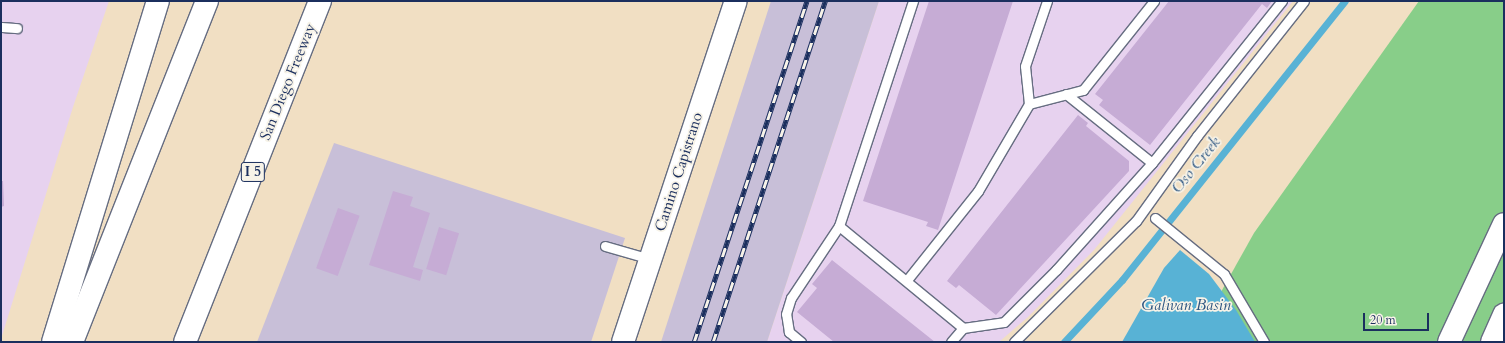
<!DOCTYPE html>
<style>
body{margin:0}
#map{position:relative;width:1505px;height:343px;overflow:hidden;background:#f1dfc3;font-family:Cardo,serif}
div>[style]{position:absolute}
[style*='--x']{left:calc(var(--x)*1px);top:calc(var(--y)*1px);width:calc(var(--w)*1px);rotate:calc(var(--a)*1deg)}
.built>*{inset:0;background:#e7d2ef}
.industrial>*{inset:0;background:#c8bfd8}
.green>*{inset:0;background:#88ce89}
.water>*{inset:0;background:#58b2d5}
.stream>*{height:7px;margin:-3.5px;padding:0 3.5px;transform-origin:3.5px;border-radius:3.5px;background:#58b2d5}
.building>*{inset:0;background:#c6acd5;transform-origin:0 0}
.roads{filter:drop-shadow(1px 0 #666d81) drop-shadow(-1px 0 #666d81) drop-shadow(0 1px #666d81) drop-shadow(0 -1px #666d81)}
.lane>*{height:9px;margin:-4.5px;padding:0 4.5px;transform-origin:4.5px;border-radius:4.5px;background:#fff}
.secondary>*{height:22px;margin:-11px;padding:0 11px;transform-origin:11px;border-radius:11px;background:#fff}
.highway>*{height:22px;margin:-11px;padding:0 11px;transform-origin:11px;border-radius:11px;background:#fff}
.rail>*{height:4.5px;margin-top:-2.25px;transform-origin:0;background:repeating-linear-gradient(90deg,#f7f3e8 0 9px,#1b2f5e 0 18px);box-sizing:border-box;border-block:1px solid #1b2f5e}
span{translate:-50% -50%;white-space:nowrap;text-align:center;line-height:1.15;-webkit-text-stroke:3.5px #f7f3e8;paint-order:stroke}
.shield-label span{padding:1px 3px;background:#f7f3e8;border:1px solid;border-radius:3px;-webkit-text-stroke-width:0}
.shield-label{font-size:14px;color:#1b2f5e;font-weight:700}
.street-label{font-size:15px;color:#1b2f5e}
.water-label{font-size:16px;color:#2d5682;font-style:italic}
.frame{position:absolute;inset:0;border:2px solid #1b2f5e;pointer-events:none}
.scale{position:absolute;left:1363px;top:313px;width:66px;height:18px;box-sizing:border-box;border:2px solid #1b2f5e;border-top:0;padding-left:5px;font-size:12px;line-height:14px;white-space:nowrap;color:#1b2f5e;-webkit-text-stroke:3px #f7f3e8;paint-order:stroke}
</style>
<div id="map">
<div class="built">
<div style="clip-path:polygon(1px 1px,109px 1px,73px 107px,1px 339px)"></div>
<div style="clip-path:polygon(879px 1px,1293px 1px,1094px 250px,1028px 317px,999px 342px,767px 342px)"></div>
</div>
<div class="industrial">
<div style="clip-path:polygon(771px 1px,879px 1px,767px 342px,661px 342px)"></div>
<div style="clip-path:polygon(334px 143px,625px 238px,591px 342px,257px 342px)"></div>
</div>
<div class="green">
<div style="clip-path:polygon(1419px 1px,1504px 1px,1504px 342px,1193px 342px,1254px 233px)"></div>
</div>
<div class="water">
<div style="clip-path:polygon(1180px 250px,1209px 274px,1236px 310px,1255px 342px,1122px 342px,1164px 268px)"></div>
</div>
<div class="stream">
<div style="--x:1064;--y:342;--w:85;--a:-46.9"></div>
<div style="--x:1122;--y:280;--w:357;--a:-51.4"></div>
</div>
<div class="building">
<div style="clip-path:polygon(929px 1px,1013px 1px,938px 230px,926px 226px,928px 222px,863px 201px)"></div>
<div style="clip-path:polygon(1169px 1px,1272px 1px,1267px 8px,1262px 4px,1150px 145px,1099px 105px,1103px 100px,1095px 94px)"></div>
<div style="clip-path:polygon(1078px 115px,1088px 123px,1086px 126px,1129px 161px,1129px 171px,996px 315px,959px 285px,956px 288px,947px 281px)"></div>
<div style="clip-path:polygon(1px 181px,3px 181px,4px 206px,1px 207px)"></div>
<div style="clip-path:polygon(393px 191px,413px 197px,410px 206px,430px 213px,413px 267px,423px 270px,420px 281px,369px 265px)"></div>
<div style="left:338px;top:208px;width:23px;height:64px;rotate:20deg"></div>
<div style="left:439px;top:227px;width:21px;height:44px;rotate:17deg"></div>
<div style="clip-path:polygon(832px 260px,935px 342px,834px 342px,797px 312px,817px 288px,812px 284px)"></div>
</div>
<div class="roads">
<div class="lane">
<div style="--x:1;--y:27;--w:16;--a:4"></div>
<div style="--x:1066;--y:94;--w:110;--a:38.7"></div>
<div style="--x:1029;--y:104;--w:56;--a:-14.5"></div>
<div style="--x:1083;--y:90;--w:114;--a:-51.4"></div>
<div style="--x:1155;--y:218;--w:89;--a:39.1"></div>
<div style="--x:1224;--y:274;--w:79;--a:59.5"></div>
<div style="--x:839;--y:226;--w:161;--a:39.4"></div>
<div style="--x:963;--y:328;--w:18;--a:131"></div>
<div style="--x:605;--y:246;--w:47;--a:16.1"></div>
<div style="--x:907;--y:280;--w:114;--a:-51.4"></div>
<div style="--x:978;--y:191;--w:101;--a:-59.6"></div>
<div style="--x:1029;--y:104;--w:38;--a:-96"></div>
<div style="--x:1025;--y:66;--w:69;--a:-71.3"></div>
<div style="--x:963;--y:328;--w:41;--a:-8.3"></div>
<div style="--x:1004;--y:322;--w:74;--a:-45"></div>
<div style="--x:1056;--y:270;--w:144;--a:-48.1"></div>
<div style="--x:1152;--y:163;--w:208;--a:-51.3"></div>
<div style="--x:801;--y:342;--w:16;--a:-140"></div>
<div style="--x:789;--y:332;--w:18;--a:-99"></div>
<div style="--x:786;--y:314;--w:17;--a:-73"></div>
<div style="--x:791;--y:298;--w:87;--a:-56.3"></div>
<div style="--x:839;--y:226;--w:237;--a:-71.8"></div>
<div style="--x:1014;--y:342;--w:172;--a:-44.8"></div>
<div style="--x:1136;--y:221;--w:105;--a:-54.3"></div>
<div style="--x:1197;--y:136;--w:172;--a:-51.6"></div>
</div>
<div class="secondary">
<div style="--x:623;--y:342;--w:359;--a:-71.7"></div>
<div style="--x:1449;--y:342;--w:130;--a:-65"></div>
<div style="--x:1492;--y:342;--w:30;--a:-66"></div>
</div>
<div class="highway">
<div style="--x:53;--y:342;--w:357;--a:-72.9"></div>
<div style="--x:72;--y:342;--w:367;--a:-68.4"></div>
<div style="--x:185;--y:342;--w:367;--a:-68.4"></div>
</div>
</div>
<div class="rail">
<div style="--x:694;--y:342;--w:359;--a:-71.7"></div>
<div style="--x:713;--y:342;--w:359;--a:-71.8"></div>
</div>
<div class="shield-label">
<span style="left:253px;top:172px">I 5</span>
</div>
<div class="street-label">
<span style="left:288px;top:82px;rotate:-68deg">San Diego Freeway</span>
<span style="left:679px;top:172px;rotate:-72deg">Camino Capistrano</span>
</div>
<div class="water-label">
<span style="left:1196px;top:165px;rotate:-51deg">Oso Creek</span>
<span style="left:1186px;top:305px">Galivan Basin</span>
</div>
<div class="frame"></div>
<div class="scale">20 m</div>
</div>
